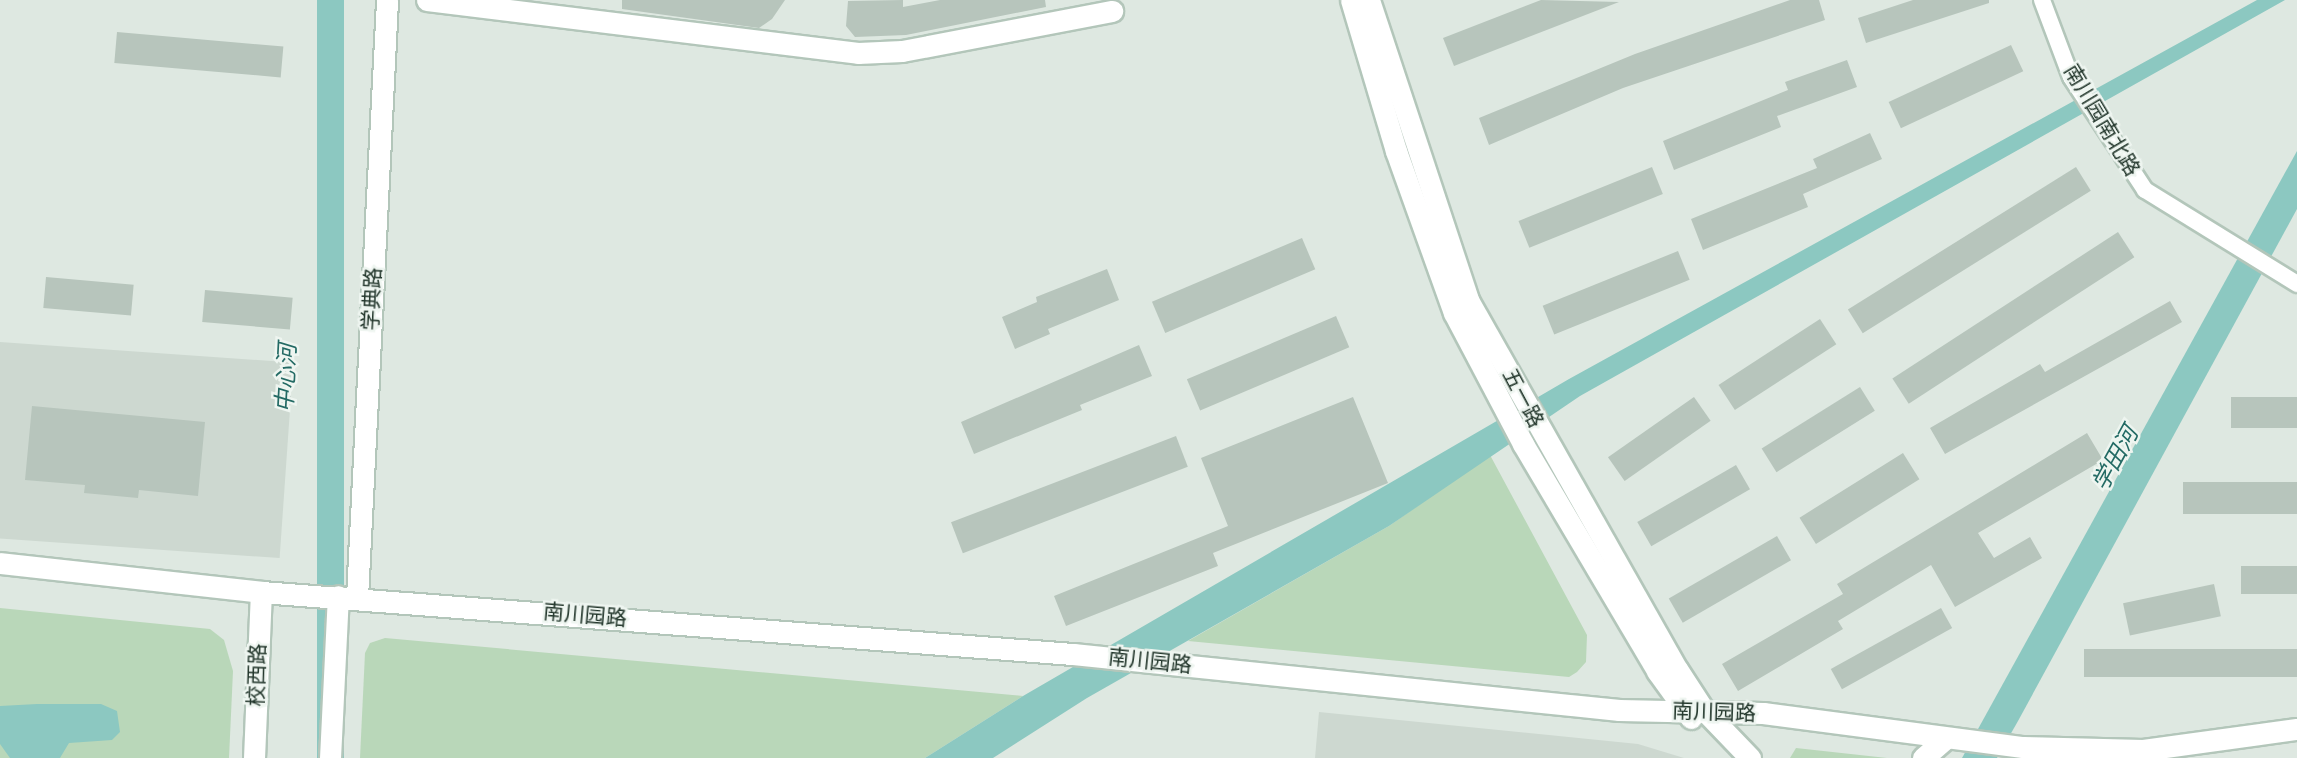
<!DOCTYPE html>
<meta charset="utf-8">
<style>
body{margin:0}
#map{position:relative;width:2297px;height:758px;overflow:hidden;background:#dee8e1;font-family:"Roboto Condensed","Noto Sans SC",sans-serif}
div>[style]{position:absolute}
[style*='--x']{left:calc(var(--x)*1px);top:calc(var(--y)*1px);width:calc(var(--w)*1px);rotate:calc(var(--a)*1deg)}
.built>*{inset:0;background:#cdd8d0;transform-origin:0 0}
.green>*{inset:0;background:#b9d7b9}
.water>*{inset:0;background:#8cc8c1;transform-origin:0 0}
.building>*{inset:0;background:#b7c5bc;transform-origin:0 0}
.roads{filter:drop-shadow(2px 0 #b3c6ba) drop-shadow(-2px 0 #b3c6ba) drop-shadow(0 2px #b3c6ba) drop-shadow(0 -2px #b3c6ba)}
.street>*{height:16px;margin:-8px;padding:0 8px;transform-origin:8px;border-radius:8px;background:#fff}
.secondary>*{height:21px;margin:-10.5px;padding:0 10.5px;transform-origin:10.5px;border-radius:10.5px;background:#fff}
span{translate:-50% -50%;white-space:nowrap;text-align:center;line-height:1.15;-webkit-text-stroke:5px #eef5f0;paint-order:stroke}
.street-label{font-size:21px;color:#22362b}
.water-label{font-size:23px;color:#236a64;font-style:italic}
</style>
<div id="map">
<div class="built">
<div style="left:0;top:342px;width:294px;height:196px;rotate:4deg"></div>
<div style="clip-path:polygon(1319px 712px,1638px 744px,1684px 758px,1315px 758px)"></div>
</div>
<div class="green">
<div style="clip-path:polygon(1490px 455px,1587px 635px,1586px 662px,1577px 672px,1569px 677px,1188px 641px,1389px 526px)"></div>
<div style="clip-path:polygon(0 608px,210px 629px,224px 640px,233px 671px,229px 758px,0 758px)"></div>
<div style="clip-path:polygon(385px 638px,1023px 696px,925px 758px,360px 758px,365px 653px,370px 643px)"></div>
<div style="clip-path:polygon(1796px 748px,1887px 758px,1790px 758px)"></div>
</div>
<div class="water">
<div style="left:317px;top:0;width:27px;height:759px"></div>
<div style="clip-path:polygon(2257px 0,2285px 0,1580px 396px,1389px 526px,1087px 698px,993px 758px,925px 758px,1023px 696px,1569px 379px)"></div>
<div style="clip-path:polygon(2297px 151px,2297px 209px,2018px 721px,1997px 758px,1962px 758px)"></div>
<div style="clip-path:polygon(37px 704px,101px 704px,117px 711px,120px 732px,112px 740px,69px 743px,60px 758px,10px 758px,0 744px,0 706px)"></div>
</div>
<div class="building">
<div style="clip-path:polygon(622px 0,785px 0,772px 19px,759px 28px,622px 9px)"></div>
<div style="clip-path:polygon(903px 0,903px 7px,940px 0,1045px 0,1046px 7px,906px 35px,855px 37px,846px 26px,848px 1px)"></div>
<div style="clip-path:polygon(1541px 0,1619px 2px,1454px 66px,1443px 38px)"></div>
<div style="clip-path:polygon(1790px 0,1819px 0,1825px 20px,1623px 88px,1489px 145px,1479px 118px,1635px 54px)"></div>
<div style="clip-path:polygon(1913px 0,1989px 0,1989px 3px,1866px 43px,1858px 18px)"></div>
<div style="left:117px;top:32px;width:167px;height:31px;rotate:5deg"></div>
<div style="left:2011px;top:45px;width:29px;height:135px;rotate:65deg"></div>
<div style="clip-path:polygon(1847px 60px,1857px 87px,1777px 116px,1781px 127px,1674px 170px,1663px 141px,1788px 90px,1785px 82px)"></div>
<div style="clip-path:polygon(1870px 133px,1882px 159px,1803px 194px,1808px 207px,1703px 250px,1691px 219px,1817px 168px,1813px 159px)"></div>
<div style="left:1652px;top:167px;width:29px;height:144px;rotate:68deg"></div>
<div style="left:2076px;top:167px;width:28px;height:269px;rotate:58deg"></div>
<div style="left:2118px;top:232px;width:30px;height:269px;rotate:57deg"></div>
<div style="left:1302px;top:238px;width:34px;height:163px;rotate:67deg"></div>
<div style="left:1678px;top:251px;width:31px;height:146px;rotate:68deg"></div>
<div style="clip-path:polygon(1107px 269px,1119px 300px,1048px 329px,1050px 334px,1015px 349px,1002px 317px,1037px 302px,1036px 297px)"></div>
<div style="left:46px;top:277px;width:88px;height:31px;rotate:5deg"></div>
<div style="left:205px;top:290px;width:88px;height:32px;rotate:5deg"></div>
<div style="clip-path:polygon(2170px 301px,2182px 322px,1945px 454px,1930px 428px,2040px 364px,2045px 372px)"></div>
<div style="left:1336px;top:316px;width:34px;height:162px;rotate:67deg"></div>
<div style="left:1820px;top:319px;width:30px;height:121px;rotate:57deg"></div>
<div style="clip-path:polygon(1139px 345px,1152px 376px,1080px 405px,1082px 410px,974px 454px,961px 422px)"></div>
<div style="left:1860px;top:387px;width:28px;height:116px;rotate:58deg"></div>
<div style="clip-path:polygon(1353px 397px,1388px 483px,1213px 553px,1218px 566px,1066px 626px,1054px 596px,1228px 526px,1201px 458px)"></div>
<div style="left:1694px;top:397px;width:29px;height:105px;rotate:55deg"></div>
<div style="left:2297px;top:397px;width:31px;height:66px;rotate:90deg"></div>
<div style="clip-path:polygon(32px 406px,205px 422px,198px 496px,139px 490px,138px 498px,84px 493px,85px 485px,25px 480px)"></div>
<div style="clip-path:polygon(2087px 433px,2103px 460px,1978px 533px,1994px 558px,2030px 537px,2042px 558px,1955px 607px,1931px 565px,1838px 621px,1843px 629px,1738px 691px,1722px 664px,1843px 594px,1837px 584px)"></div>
<div style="left:1176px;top:436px;width:33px;height:241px;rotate:69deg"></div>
<div style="left:1903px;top:453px;width:31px;height:122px;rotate:58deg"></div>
<div style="left:1736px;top:465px;width:28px;height:114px;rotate:60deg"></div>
<div style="left:2297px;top:482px;width:32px;height:114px;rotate:90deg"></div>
<div style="left:1777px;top:536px;width:28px;height:125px;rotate:60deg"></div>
<div style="left:2297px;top:566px;width:28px;height:56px;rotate:90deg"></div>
<div style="left:2214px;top:584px;width:33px;height:93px;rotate:78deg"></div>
<div style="left:1941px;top:608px;width:23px;height:126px;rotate:61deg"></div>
<div style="left:2297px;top:649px;width:28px;height:213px;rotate:90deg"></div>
</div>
<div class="roads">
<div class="street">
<div style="--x:2042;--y:0;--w:82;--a:69.4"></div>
<div style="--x:2071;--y:77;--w:135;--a:56.8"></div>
<div style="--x:2145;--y:190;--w:179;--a:31.7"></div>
</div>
<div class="secondary">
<div style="--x:427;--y:0;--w:434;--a:7"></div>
<div style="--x:858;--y:53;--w:44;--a:-2.6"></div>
<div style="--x:902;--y:51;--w:214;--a:-10.8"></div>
<div style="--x:1351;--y:0;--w:158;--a:73.4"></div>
<div style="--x:1396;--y:151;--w:172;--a:70.3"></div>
<div style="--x:1454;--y:313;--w:148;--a:62.2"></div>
<div style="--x:1523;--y:444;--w:264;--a:59.4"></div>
<div style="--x:1657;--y:671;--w:58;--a:54.1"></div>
<div style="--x:1369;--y:0;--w:316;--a:71.7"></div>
<div style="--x:1468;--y:300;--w:424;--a:60.5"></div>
<div style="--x:1677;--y:669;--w:48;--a:57"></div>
<div style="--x:1703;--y:709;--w:68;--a:46.2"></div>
<div style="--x:0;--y:563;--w:263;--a:6.3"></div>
<div style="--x:261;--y:592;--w:814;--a:4.37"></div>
<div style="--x:1073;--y:654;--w:549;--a:5.86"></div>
<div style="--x:1619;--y:710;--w:144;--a:1.2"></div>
<div style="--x:1763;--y:713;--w:262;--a:7.5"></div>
<div style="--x:2023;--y:747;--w:120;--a:1.4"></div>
<div style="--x:2143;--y:750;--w:155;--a:-7.8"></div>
<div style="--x:357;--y:597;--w:598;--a:-87.12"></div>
<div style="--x:254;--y:758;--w:166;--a:-87.6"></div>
<div style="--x:330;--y:758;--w:162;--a:-87.2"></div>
<div style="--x:1923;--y:758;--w:29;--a:-41"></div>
</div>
</div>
<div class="street-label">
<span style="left:2102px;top:120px;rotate:59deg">南川园南北路</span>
<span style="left:372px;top:299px;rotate:-87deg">学典路</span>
<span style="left:1523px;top:398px;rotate:62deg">五一路</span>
<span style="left:585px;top:615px;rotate:5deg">南川园路</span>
<span style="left:1150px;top:661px;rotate:6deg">南川园路</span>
<span style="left:257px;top:675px;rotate:-88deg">校西路</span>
<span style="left:1714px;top:712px;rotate:2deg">南川园路</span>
</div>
<div class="water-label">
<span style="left:287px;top:378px;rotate:-87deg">中心河</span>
<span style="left:2116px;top:459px;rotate:-61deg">学田河</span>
</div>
</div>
